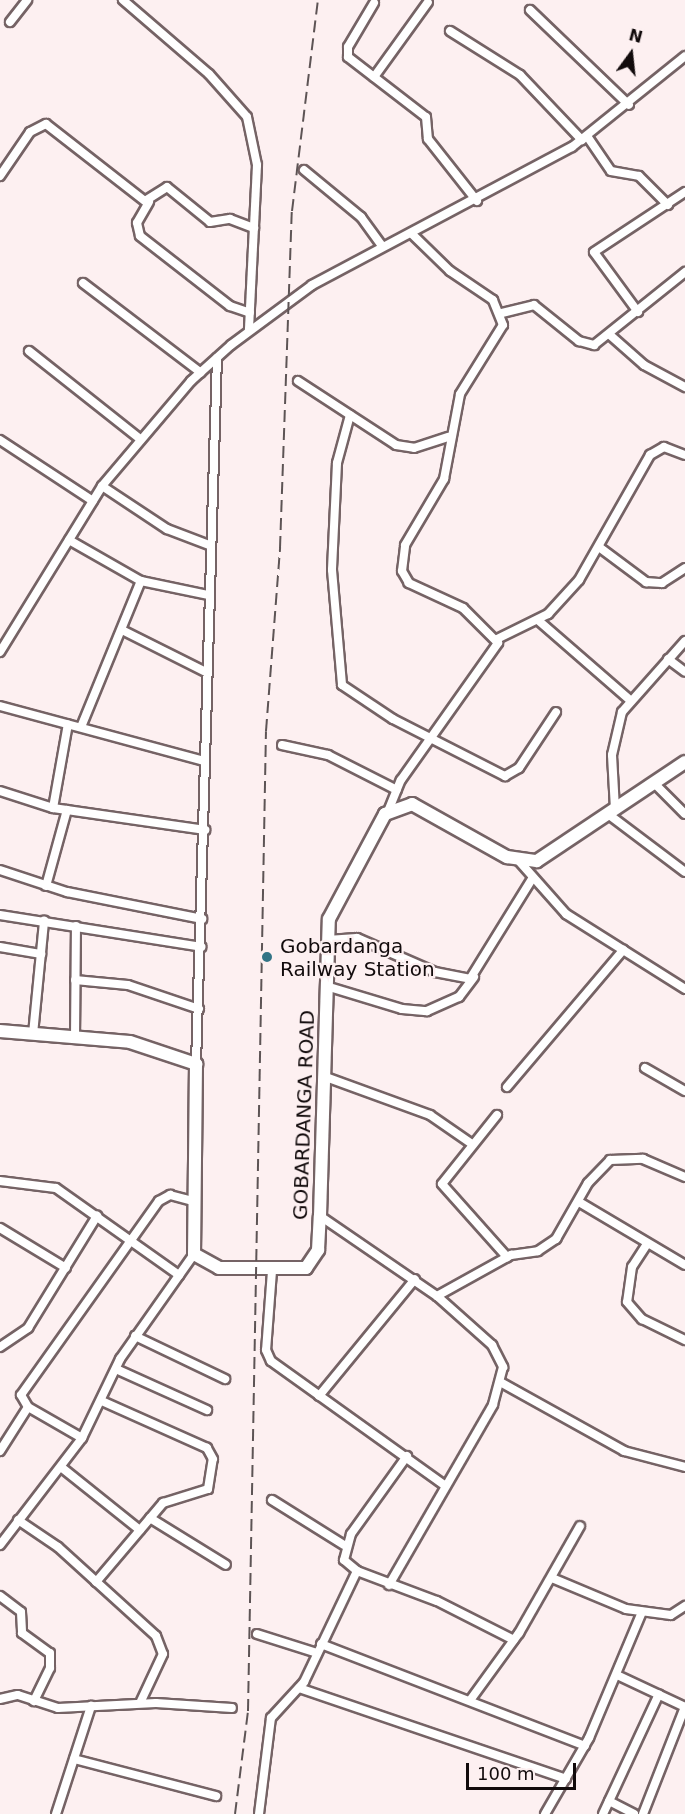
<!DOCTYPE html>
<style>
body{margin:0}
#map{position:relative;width:685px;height:1814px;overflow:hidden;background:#fdf0f1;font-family:"DejaVu Sans",sans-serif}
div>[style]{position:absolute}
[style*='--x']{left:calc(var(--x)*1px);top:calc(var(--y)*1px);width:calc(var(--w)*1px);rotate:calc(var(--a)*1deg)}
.roads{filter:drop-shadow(2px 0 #756365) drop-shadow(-2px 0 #756365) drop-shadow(0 2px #756365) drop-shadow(0 -2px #756365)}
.minor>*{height:8px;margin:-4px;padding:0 4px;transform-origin:4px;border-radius:4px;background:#fff}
.secondary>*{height:12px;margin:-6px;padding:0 6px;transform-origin:6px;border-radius:6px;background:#fff}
.rail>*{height:2px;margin-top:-1px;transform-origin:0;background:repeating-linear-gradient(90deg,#5d5455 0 12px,transparent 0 18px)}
.dots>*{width:16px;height:16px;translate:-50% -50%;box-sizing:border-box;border:3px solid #fdf0f1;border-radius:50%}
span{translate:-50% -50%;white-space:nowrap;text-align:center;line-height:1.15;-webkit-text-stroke:4.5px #fdf0f1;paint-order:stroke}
.poi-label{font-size:20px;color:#120b0c}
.left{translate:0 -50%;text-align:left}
.street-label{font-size:20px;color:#120b0c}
.north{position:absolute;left:601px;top:24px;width:60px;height:60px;-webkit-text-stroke:4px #fdf0f1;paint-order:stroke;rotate:15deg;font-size:16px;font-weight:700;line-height:24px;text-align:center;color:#120b0c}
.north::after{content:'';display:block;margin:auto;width:21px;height:27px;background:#120b0c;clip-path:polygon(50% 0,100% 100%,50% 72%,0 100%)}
.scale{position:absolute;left:466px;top:1763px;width:110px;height:27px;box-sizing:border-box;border:3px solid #120b0c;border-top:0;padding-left:8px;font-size:18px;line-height:21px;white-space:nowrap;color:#120b0c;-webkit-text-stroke:4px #fdf0f1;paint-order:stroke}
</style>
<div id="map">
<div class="roads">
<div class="minor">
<div style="--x:123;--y:0;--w:113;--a:40.7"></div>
<div style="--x:209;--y:74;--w:57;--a:48.5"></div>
<div style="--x:247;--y:117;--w:49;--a:78.2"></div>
<div style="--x:257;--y:165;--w:165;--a:92.8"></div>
<div style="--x:374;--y:3;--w:51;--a:120.6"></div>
<div style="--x:348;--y:47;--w:10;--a:90"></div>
<div style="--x:348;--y:57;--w:98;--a:37.6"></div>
<div style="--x:426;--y:117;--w:22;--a:85"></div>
<div style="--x:428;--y:139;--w:79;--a:51.7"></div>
<div style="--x:530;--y:10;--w:137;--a:43.8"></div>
<div style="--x:10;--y:22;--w:28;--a:-52"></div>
<div style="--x:450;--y:31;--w:83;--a:32.2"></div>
<div style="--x:520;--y:75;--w:90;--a:46.4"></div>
<div style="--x:374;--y:77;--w:92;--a:-54.2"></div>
<div style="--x:587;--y:136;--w:42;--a:55.6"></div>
<div style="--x:611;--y:171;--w:28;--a:10"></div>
<div style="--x:639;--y:176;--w:41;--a:45"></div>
<div style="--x:304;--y:170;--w:74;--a:39.5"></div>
<div style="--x:361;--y:217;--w:36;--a:54"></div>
<div style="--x:0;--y:176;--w:53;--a:-55.7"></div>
<div style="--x:30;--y:132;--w:18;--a:-27"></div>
<div style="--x:46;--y:124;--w:125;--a:37.9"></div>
<div style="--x:145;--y:201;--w:26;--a:-32"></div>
<div style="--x:167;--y:187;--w:55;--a:39.1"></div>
<div style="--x:210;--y:222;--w:20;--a:-9"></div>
<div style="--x:230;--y:219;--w:26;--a:21"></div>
<div style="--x:149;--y:202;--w:24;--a:120"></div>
<div style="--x:137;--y:223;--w:13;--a:77"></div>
<div style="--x:140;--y:236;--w:114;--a:37.9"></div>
<div style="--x:230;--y:306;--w:21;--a:19"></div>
<div style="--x:83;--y:283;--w:148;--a:37.3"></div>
<div style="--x:638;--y:312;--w:74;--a:-126.3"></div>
<div style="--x:594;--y:252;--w:109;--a:-33.4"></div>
<div style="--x:502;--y:313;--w:33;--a:-14"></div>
<div style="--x:534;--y:305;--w:58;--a:38.7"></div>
<div style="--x:579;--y:341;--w:16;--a:15"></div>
<div style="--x:594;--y:345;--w:117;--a:-38.7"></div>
<div style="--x:610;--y:335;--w:45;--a:41.4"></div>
<div style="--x:644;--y:365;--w:47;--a:28.2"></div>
<div style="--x:29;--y:351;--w:142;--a:38.4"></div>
<div style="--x:298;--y:381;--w:117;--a:33.1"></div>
<div style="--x:396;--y:445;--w:18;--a:9"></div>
<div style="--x:414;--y:448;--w:36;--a:-18"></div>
<div style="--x:350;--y:415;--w:50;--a:105.2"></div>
<div style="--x:337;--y:463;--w:107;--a:92.7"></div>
<div style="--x:332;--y:570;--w:115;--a:85"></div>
<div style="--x:342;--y:685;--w:61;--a:33.7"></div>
<div style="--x:393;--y:719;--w:126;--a:27"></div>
<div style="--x:505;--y:776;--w:16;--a:-30"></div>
<div style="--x:519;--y:768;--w:67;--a:-56.5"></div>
<div style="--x:0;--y:440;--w:111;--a:33.3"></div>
<div style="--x:102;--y:486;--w:78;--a:33.5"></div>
<div style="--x:167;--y:529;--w:45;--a:20.9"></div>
<div style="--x:69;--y:540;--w:83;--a:29.7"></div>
<div style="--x:141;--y:581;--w:68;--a:11.8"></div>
<div style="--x:599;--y:547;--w:59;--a:36.7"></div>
<div style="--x:646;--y:582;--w:16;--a:4"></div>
<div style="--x:662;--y:583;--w:27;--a:-33"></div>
<div style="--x:539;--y:621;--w:121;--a:41"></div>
<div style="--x:122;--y:630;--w:94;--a:26.6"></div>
<div style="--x:497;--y:639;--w:57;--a:-26.1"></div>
<div style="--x:548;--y:614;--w:46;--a:-47.6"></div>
<div style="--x:579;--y:580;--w:144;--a:-60.4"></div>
<div style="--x:650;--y:455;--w:16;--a:-30"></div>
<div style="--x:664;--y:447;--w:22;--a:21"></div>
<div style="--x:0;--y:652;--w:195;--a:-58.4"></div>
<div style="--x:102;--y:486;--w:138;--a:-49.7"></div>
<div style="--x:191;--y:381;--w:54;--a:-42"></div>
<div style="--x:231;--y:345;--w:101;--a:-36.5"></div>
<div style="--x:312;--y:285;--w:294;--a:-28"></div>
<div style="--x:572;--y:147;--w:145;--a:-38.8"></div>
<div style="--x:668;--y:659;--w:21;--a:37"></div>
<div style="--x:0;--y:706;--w:211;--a:15.1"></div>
<div style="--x:81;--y:727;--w:158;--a:-67.7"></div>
<div style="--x:282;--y:745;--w:47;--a:12.3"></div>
<div style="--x:328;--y:755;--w:77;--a:26.9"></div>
<div style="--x:653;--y:782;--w:45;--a:45"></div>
<div style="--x:0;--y:791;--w:56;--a:17.8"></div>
<div style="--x:53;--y:808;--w:85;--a:-79.9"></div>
<div style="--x:53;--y:808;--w:154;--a:8.2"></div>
<div style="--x:389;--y:809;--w:31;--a:-68"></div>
<div style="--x:401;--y:780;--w:168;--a:-54.7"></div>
<div style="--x:498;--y:643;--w:49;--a:-135"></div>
<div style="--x:463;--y:608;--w:60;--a:-155.2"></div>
<div style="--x:409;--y:583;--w:14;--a:-120"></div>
<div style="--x:402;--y:571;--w:26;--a:-83"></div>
<div style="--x:405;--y:545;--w:77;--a:-59.4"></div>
<div style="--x:444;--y:479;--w:86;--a:-79.3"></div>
<div style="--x:460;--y:394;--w:81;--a:-58.1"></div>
<div style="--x:503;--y:325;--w:27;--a:-112"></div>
<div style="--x:493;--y:300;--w:52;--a:-146"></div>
<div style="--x:450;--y:271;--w:54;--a:-135.7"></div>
<div style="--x:615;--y:809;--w:54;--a:-93.2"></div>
<div style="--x:612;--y:755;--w:44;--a:-76.9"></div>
<div style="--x:622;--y:712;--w:95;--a:-48.4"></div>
<div style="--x:608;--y:814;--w:96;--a:37"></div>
<div style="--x:519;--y:861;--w:71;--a:48.4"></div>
<div style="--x:566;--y:914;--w:141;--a:32.2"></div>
<div style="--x:0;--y:870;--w:71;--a:18.2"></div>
<div style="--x:67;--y:892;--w:138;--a:11.3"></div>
<div style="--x:46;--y:886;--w:79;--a:-74.6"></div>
<div style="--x:0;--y:915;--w:204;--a:9"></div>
<div style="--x:327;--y:940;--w:30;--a:-4"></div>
<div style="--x:357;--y:938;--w:85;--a:23.6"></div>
<div style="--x:435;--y:972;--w:36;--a:11"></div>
<div style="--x:470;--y:979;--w:118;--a:-58.2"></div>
<div style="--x:0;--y:947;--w:42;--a:9.7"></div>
<div style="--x:75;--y:980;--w:53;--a:5.4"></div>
<div style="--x:128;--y:985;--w:75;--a:18.7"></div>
<div style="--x:326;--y:986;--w:79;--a:16.8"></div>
<div style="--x:402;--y:1009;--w:25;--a:5"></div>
<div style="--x:427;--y:1011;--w:35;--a:-24"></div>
<div style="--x:459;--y:997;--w:25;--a:-53"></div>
<div style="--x:33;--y:1034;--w:114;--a:-84.4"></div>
<div style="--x:75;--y:1037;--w:111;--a:-89.5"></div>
<div style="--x:196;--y:1064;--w:706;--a:-88.3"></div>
<div style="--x:645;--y:1068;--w:46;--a:29.9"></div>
<div style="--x:323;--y:1076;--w:114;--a:20"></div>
<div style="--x:430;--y:1115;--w:51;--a:34.6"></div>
<div style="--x:507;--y:1087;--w:180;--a:-49.7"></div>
<div style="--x:497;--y:1115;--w:88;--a:128.6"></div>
<div style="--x:442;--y:1184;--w:98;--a:48.3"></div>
<div style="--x:0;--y:1181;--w:56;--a:7.1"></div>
<div style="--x:56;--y:1188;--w:151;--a:35.3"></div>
<div style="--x:579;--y:1202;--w:123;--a:30.7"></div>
<div style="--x:320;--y:1216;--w:142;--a:34.4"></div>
<div style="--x:437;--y:1296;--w:74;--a:41.7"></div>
<div style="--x:492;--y:1345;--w:25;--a:63"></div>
<div style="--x:503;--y:1367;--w:39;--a:105"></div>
<div style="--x:493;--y:1405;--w:208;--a:120"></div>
<div style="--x:0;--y:1228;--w:77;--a:31.2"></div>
<div style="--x:647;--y:1244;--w:27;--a:123"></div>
<div style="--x:632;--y:1267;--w:35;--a:98"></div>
<div style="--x:627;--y:1302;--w:23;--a:49"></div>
<div style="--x:642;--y:1319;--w:48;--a:26"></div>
<div style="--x:272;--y:1271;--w:79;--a:94.3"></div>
<div style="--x:266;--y:1350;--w:12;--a:66"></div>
<div style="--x:271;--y:1361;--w:213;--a:35.6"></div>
<div style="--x:437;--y:1296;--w:85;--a:-29"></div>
<div style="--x:511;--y:1255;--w:27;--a:-8"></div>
<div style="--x:538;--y:1251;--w:22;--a:-34"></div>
<div style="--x:556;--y:1239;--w:64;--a:-60.3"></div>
<div style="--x:588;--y:1183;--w:32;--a:-46"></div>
<div style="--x:610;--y:1160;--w:33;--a:-2"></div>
<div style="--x:643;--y:1159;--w:46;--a:23.2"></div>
<div style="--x:135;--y:1336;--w:100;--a:25.5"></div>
<div style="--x:0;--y:1347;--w:34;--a:-34"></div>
<div style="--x:28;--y:1328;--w:132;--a:-58.4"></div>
<div style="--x:116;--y:1369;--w:100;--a:24.3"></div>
<div style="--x:502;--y:1383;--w:140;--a:29.1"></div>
<div style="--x:624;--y:1451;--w:63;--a:14.7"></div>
<div style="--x:319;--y:1396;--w:151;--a:-50.6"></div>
<div style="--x:82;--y:1438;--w:62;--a:-150.1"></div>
<div style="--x:28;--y:1407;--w:14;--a:-120"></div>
<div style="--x:21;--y:1395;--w:238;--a:-54.6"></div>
<div style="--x:159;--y:1201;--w:13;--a:-29"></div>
<div style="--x:170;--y:1195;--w:24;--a:15"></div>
<div style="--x:0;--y:1451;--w:52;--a:-57.5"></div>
<div style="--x:407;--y:1456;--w:96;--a:125.7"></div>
<div style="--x:351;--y:1534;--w:27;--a:105"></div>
<div style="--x:344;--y:1560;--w:17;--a:40"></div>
<div style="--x:357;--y:1571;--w:85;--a:20.6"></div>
<div style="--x:437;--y:1601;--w:86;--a:26.9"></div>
<div style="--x:61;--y:1467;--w:101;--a:38.6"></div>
<div style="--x:272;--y:1500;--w:85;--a:32"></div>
<div style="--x:150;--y:1518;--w:89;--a:31.7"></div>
<div style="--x:18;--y:1520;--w:48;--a:34"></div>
<div style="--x:58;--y:1547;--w:132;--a:42.2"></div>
<div style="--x:156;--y:1636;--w:19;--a:69"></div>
<div style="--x:163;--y:1654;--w:54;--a:115.1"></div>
<div style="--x:0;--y:1545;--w:135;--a:-52.5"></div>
<div style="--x:82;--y:1438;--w:88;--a:-64.3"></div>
<div style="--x:120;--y:1359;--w:128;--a:-54.8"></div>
<div style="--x:552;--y:1578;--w:80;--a:22.7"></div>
<div style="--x:626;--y:1609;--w:45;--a:7.6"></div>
<div style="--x:671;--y:1615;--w:17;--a:-33"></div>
<div style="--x:96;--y:1582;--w:104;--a:-49.7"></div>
<div style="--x:163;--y:1503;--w:47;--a:-17.3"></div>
<div style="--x:208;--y:1489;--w:30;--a:-81"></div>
<div style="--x:213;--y:1459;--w:13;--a:-119"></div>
<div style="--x:207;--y:1448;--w:115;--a:-155.9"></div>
<div style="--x:0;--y:1596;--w:26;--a:37"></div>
<div style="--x:21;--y:1612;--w:21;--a:87"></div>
<div style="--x:22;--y:1633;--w:34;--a:36"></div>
<div style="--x:50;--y:1653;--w:15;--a:90"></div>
<div style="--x:50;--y:1668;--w:37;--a:116"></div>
<div style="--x:257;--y:1634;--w:63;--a:17.6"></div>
<div style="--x:321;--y:1644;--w:283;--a:21.1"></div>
<div style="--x:617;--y:1675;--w:75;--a:25.2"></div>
<div style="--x:299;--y:1688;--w:282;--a:18.8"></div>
<div style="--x:0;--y:1699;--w:18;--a:-13"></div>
<div style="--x:18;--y:1695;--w:42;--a:18"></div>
<div style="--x:58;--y:1708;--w:98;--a:-2.9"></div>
<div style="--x:156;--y:1703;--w:76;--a:3.8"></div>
<div style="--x:471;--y:1699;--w:82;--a:-54"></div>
<div style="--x:519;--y:1633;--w:123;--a:-60.3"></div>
<div style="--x:74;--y:1759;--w:147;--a:14.6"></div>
<div style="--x:609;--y:1801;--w:28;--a:27"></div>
<div style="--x:56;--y:1814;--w:114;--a:-72"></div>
<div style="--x:259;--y:1814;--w:97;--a:-82.9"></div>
<div style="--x:271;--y:1718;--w:49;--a:-47.5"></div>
<div style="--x:304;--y:1682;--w:123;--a:-64.5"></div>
<div style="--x:545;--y:1814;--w:88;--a:-59.9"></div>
<div style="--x:589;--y:1738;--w:137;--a:-67.2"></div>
<div style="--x:603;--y:1814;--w:132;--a:-65"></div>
<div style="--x:643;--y:1814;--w:115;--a:-68.6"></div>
</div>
<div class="secondary">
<div style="--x:0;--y:1031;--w:130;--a:4.8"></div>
<div style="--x:130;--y:1042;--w:70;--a:18.4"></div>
<div style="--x:196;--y:1064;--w:190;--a:90.6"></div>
<div style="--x:194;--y:1254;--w:29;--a:29"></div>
<div style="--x:219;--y:1268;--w:87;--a:0"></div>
<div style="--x:306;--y:1268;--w:22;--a:-56"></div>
<div style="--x:318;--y:1250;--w:34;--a:-87"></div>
<div style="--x:320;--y:1216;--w:297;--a:-88.3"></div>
<div style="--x:329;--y:919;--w:119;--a:-61.9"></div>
<div style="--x:385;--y:814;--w:29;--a:-20"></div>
<div style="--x:412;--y:804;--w:109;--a:29.2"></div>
<div style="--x:507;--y:857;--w:30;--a:8"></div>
<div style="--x:537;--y:861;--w:178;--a:-33.8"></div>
</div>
</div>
<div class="rail">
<div style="--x:235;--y:1814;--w:104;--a:-82.8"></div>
<div style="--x:248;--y:1711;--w:980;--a:-88.95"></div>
<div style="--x:266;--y:731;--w:184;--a:-85.6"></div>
<div style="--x:280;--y:548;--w:337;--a:-88"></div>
<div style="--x:292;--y:211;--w:213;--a:-83"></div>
</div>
<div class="dots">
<div style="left:267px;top:957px;background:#327486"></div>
</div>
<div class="poi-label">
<span class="left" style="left:280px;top:958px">Gobardanga<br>Railway Station</span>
</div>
<div class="street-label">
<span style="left:304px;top:1115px;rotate:-88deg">GOBARDANGA ROAD</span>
</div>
<div class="north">N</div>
<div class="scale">100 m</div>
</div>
